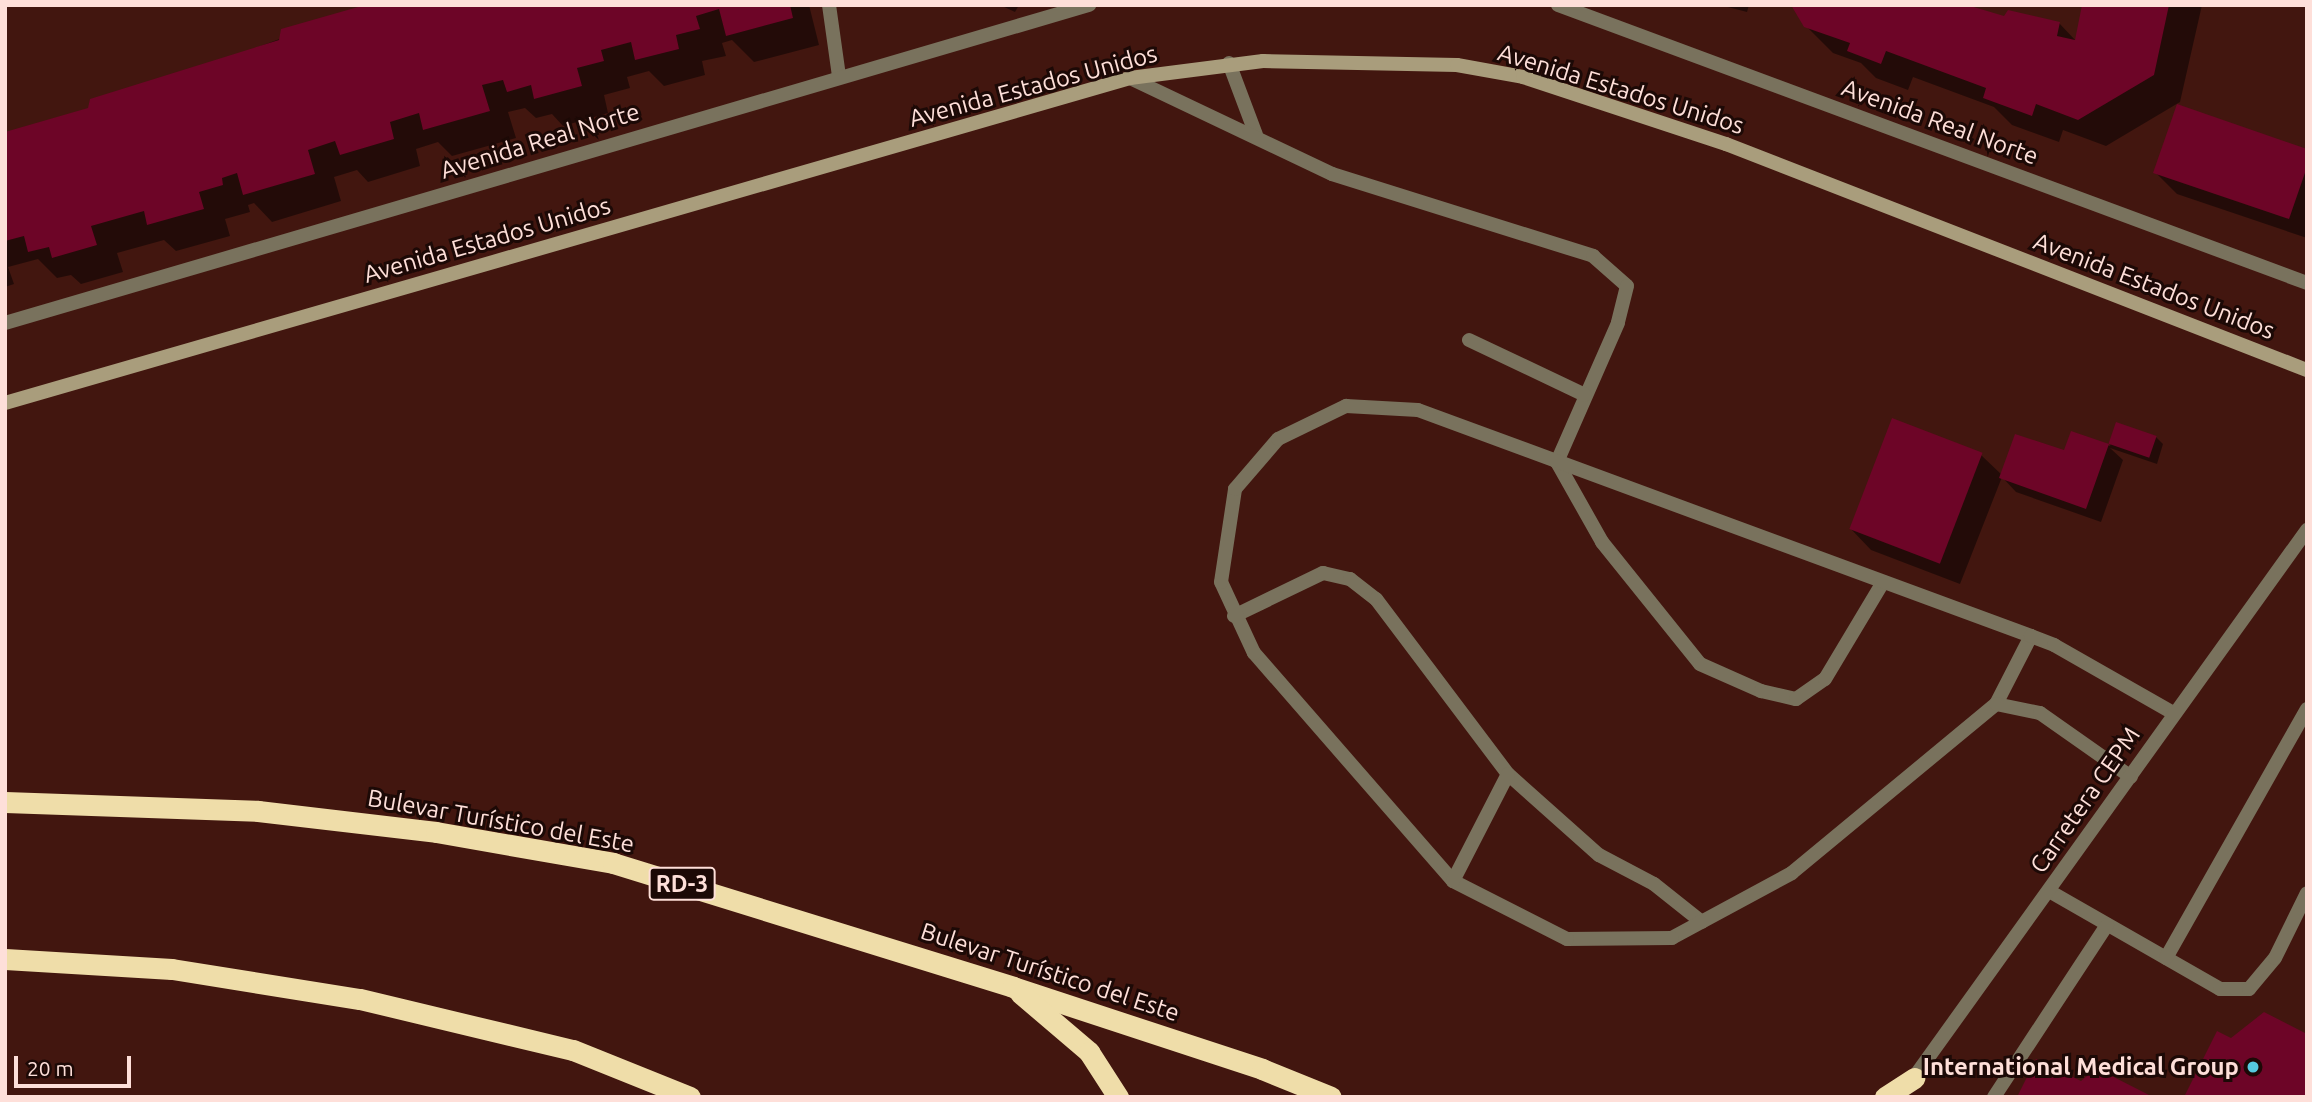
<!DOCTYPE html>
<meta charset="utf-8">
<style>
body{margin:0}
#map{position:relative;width:2312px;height:1102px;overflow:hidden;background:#42160f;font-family:Ubuntu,sans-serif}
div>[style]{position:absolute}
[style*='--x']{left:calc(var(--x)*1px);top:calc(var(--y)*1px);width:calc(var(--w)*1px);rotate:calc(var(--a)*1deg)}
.shadow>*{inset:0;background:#0007}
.building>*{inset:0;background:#6d0527;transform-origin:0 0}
.lane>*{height:14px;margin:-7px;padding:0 7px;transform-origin:7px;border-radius:7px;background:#79725d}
.street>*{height:14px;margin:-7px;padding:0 7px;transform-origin:7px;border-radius:7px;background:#79725d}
.secondary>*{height:14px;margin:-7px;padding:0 7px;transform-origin:7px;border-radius:7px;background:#a99d7c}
.highway>*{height:21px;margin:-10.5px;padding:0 10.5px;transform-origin:10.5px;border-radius:10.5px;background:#efdda9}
.dots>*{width:19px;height:19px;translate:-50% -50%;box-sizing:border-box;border:4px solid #1c0906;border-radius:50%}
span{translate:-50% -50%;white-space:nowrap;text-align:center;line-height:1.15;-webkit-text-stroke:6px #1c0906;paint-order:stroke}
.shield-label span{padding:2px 5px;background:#1c0906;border:2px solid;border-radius:5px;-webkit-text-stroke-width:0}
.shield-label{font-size:23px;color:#fedfd9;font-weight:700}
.street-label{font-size:24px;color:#fedfd9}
.poi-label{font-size:24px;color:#fedfd9;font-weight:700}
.right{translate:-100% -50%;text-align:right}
.frame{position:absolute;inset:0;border:7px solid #fedfd9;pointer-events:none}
.scale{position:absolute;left:14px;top:1056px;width:117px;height:32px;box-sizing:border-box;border:4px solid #fedfd9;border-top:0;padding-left:9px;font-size:21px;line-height:24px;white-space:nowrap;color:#fedfd9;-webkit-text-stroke:5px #1c0906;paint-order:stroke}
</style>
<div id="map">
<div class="shadow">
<div style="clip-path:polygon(371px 5px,809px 5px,819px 45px,754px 62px,732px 40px,722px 43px,726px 56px,702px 61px,705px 75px,664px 86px,649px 71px,627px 77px,630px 88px,604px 95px,608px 113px,563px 126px,552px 114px,536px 118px,525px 108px,508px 112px,516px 138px,452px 156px,438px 142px,416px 149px,420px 166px,368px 182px,357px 170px,334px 177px,341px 201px,272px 222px,254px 203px,248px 205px,250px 212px,225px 219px,230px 236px,176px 251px,164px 240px,117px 253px,123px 272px,81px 284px,71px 275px,57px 278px,38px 259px,8px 267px,14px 284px,5px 287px,5px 134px,89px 110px)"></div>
<div style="clip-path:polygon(1000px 5px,1019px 5px,1015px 12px)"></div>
<div style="clip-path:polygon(1720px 5px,1749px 5px,1747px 12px)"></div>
<div style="clip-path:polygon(2084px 5px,2202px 5px,2180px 102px,2106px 146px,2063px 130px,2059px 142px,2012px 125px,1994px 107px,1913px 77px,1908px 90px,1876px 78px,1861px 63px,1833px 53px,1806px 26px,2004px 18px,2059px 23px,2076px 41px)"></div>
<div style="clip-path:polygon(2307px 151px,2307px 238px,2177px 194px,2155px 172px)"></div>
<div style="clip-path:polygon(2117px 424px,2156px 437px,2163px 444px,2157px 464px,2110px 448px,2123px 460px,2101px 522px,2016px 492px,2002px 477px,1960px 584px,1871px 550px,1850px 528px,1981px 455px,2002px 475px,2065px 453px,2072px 433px,2110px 446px)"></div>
</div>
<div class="building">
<div style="clip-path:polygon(365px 5px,790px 5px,793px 18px,726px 36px,719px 9px,696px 16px,700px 29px,676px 35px,679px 49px,635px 60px,631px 42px,601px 50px,604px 61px,577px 68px,582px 86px,534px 99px,531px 85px,507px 92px,503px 80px,482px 85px,490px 111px,423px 130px,419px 113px,390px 122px,394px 139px,340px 155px,335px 141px,308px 150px,315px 174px,243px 195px,237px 173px,222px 178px,223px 185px,199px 192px,204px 209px,147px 225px,144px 211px,91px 226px,97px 245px,52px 258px,49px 247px,28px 252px,24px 236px,5px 241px,5px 132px,88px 108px,90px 99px,279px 40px,281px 29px)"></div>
<div style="clip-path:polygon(1791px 5px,1967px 5px,2004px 16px,2008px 10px,2060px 22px,2057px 36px,2075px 40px,2082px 5px,2169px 5px,2154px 75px,2078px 120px,2036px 104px,2032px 116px,1983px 98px,1986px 88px,1886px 51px,1881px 64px,1847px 51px,1850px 43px,1804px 27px)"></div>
<div style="clip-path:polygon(2177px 104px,2307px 149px,2307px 167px,2289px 219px,2153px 173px)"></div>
<div style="left:1892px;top:418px;width:97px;height:119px;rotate:21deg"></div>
<div style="left:2116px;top:422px;width:43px;height:23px;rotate:19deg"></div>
<div style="clip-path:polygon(2071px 431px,2109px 444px,2086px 509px,1999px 478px,2015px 434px,2064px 450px)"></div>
<div style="clip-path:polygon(2264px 1012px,2307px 1034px,2307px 1097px,2184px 1097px,2217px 1031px,2231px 1038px)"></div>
<div style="clip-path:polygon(2036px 1059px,2081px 1081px,2096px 1068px,2153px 1097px,2017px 1097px)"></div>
</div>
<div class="lane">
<div style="--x:1229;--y:63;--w:77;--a:69.4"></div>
<div style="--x:1130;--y:78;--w:224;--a:25.4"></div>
<div style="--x:1332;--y:174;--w:274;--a:17.4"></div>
<div style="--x:1593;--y:256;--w:45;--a:41.4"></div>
<div style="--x:1627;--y:286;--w:38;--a:104"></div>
<div style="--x:1618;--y:323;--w:152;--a:113.7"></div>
<div style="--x:1557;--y:462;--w:92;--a:60.6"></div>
<div style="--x:1602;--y:542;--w:156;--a:51.2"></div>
<div style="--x:1700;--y:664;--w:67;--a:23.9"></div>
<div style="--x:1761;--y:691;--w:36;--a:13"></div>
<div style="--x:1796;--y:699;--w:35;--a:-35"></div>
<div style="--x:1825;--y:679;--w:113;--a:-59.1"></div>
<div style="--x:1469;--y:340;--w:128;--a:25.4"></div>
<div style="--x:1234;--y:616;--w:99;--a:-25.8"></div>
<div style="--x:1323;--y:573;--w:28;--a:13"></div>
<div style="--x:1350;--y:579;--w:33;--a:38"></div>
<div style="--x:1376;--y:599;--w:219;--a:53"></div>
<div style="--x:1508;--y:774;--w:122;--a:41.7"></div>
<div style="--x:1599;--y:855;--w:62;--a:27.8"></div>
<div style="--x:1654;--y:884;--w:61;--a:38.4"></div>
<div style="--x:2031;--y:636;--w:76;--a:117.2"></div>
<div style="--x:1996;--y:704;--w:265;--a:140.4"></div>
<div style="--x:1792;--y:873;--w:136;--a:151.6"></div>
<div style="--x:1672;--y:938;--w:105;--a:179.5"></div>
<div style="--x:1567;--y:939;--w:128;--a:-153"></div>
<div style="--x:1453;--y:881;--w:303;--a:-131.1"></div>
<div style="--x:1254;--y:653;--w:78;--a:-114.9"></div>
<div style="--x:1221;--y:582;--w:94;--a:-81.4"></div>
<div style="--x:1235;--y:489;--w:66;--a:-49.3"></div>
<div style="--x:1278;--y:439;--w:76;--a:-25.9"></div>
<div style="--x:1346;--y:406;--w:72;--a:3.2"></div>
<div style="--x:1418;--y:410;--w:653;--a:20.24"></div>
<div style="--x:2031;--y:636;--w:25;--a:21"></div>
<div style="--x:2054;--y:645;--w:137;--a:29.7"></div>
<div style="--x:1996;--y:704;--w:45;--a:11.6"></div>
<div style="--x:2040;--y:713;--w:111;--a:35.1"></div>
<div style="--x:1453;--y:881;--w:120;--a:-62.8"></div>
<div style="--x:2049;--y:891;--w:197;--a:29.8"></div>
<div style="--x:2220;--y:989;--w:29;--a:0"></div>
<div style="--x:2249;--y:989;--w:40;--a:-50"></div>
<div style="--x:2275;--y:958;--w:72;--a:-63.8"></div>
<div style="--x:2166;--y:958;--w:286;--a:-60.5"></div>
<div style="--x:1994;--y:1097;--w:206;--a:-56.7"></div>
</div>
<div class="street">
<div style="--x:829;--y:5;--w:72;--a:82"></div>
<div style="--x:1558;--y:5;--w:799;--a:20.36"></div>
<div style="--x:5;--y:323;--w:1130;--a:-16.35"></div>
<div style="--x:1910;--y:1083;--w:681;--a:-54.33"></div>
</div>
<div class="secondary">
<div style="--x:5;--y:403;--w:1171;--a:-16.11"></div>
<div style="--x:1130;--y:78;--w:134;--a:-7.3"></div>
<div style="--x:1263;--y:61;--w:194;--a:1.2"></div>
<div style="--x:1457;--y:65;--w:67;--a:10.3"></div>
<div style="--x:1523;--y:77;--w:214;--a:18.3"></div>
<div style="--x:1726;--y:144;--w:623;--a:21.26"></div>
</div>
<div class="highway">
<div style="--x:5;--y:802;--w:253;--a:2"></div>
<div style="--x:258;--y:811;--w:179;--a:6.7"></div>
<div style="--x:436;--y:832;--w:180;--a:9.9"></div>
<div style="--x:613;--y:863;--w:419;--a:17.2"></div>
<div style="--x:1013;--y:987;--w:262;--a:18.2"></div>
<div style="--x:1262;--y:1069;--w:74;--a:22.1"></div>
<div style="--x:5;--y:959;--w:167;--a:3.4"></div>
<div style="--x:172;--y:969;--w:190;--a:9.1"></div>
<div style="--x:360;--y:999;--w:219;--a:13.5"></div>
<div style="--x:573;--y:1050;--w:126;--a:21.9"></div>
<div style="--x:1020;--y:993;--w:91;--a:40.5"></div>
<div style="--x:1089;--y:1052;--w:54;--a:57.2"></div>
<div style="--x:1885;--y:1097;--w:35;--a:-33"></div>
</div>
<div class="dots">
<div style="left:2253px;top:1067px;background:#55cadf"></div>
</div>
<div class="shield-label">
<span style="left:682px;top:884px">RD-3</span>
</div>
<div class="street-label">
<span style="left:1033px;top:86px;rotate:-15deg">Avenida Estados Unidos</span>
<span style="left:1621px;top:89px;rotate:17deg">Avenida Estados Unidos</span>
<span style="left:1940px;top:122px;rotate:20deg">Avenida Real Norte</span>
<span style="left:540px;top:141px;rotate:-17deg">Avenida Real Norte</span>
<span style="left:487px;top:240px;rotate:-16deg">Avenida Estados Unidos</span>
<span style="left:2154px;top:286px;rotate:21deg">Avenida Estados Unidos</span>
<span style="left:2085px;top:800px;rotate:-55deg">Carretera CEPM</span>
<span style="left:501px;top:821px;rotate:10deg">Bulevar Turístico del Este</span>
<span style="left:1050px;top:972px;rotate:18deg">Bulevar Turístico del Este</span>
</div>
<div class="poi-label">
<span class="right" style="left:2239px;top:1067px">International Medical Group</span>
</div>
<div class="frame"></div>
<div class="scale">20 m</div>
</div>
